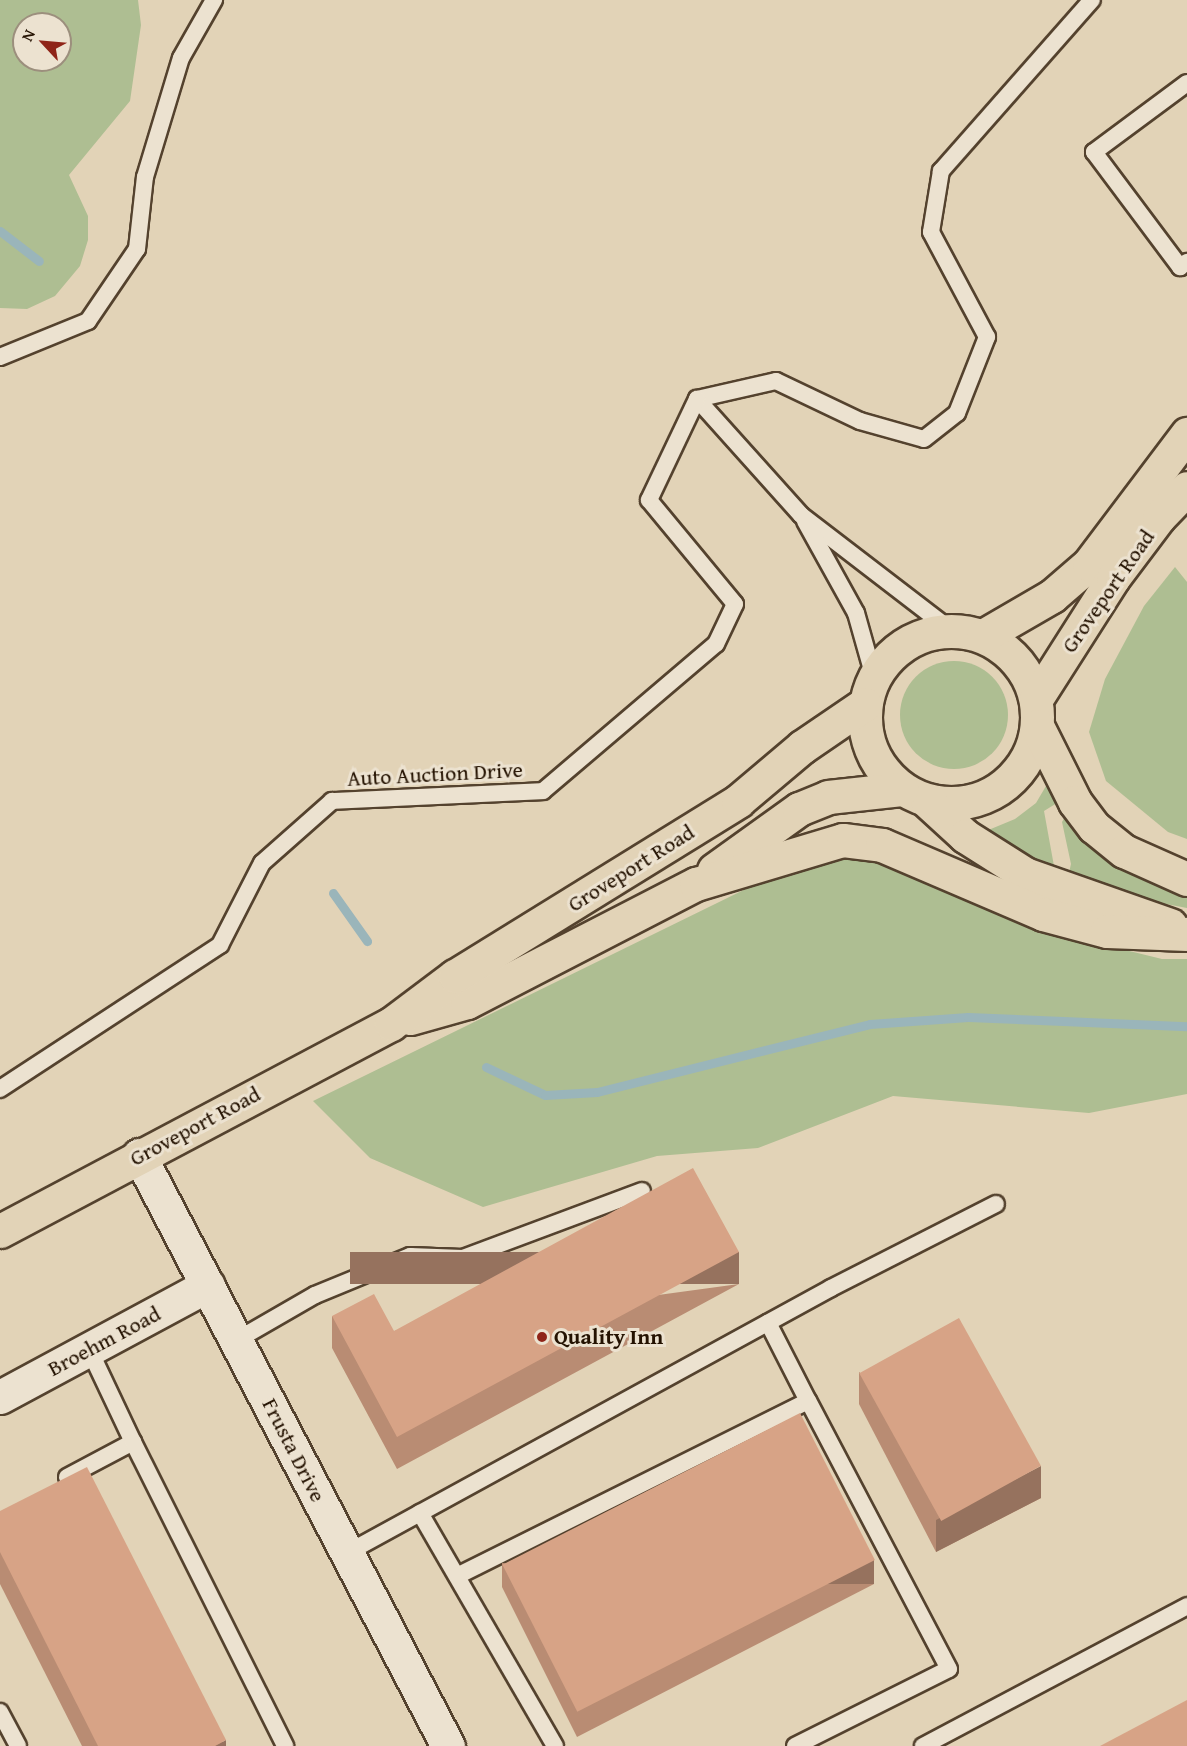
<!DOCTYPE html>
<style>
body{margin:0}
#map{position:relative;width:1187px;height:1746px;overflow:hidden;background:#e2d3b7;font-family:"Gentium Book Plus",serif}
div>[style]{position:absolute}
[style*='--x']{left:calc(var(--x)*1px);top:calc(var(--y)*1px);width:calc(var(--w)*1px);rotate:calc(var(--a)*1deg)}
.green>*{inset:0;background:#aebe92}
.round{border-radius:50%}
.stream>*{height:9px;margin:-4.5px;padding:0 4.5px;transform-origin:4.5px;border-radius:4.5px;background:#9ab5ba}
.roads{filter:drop-shadow(2px 0 #54422e) drop-shadow(-2px 0 #54422e) drop-shadow(0 2px #54422e) drop-shadow(0 -2px #54422e)}
.service>*{height:16px;margin:-8px;padding:0 8px;transform-origin:8px;border-radius:8px;background:#ece2d0}
.minor>*{height:33px;margin:-16.5px;padding:0 16.5px;transform-origin:16.5px;border-radius:16.5px;background:#ece2d0}
.tertiary>*{height:33px;margin:-16.5px;padding:0 16.5px;transform-origin:16.5px;border-radius:16.5px;background:#ece2d0}
.primary>*{height:33px;margin:-16.5px;padding:0 16.5px;transform-origin:16.5px;border-radius:16.5px;background:#e2d3b7}
.primary>.ring{margin:-16.5px;padding:0;box-sizing:content-box;background:none;border:33px solid #e2d3b7;border-radius:50%}
.wall>*{inset:0;background:#b98c73}
.shaded-wall>*{inset:0;background:#96725e;transform-origin:0 0}
.building>*{inset:0;background:#d7a386;transform-origin:0 0}
.dots>*{width:16px;height:16px;translate:-50% -50%;box-sizing:border-box;border:3px solid #ece2d0;border-radius:50%}
span{translate:-50% -50%;white-space:nowrap;text-align:center;line-height:1.15;-webkit-text-stroke:6px #ece2d0;paint-order:stroke}
.street-label{font-size:22px;color:#241201}
.poi-label{font-size:22px;color:#241201;font-weight:700}
.left{translate:0 -50%;text-align:left}
.north{position:absolute;left:12px;top:12px;width:60px;height:60px;box-sizing:border-box;background:#ece2d0;border:2px solid #9c8f7d;border-radius:50%;rotate:296deg;font-size:16px;font-weight:700;line-height:24px;text-align:center;color:#241201}
.north::after{content:'';display:block;margin:auto;width:21px;height:27px;background:#8f2418;clip-path:polygon(50% 0,100% 100%,50% 72%,0 100%)}
</style>
<div id="map">
<div class="green">
<div style="clip-path:polygon(evenodd,0 0,138px 0,141px 25px,130px 101px,69px 175px,88px 216px,88px 240px,80px 266px,55px 296px,27px 309px,0 308px,0 0,24px 24px,60px 24px,60px 60px,24px 60px,24px 24px)"></div>
<div style="clip-path:polygon(1175px 567px,1187px 582px,1187px 839px,1168px 832px,1106px 781px,1089px 732px,1105px 679px,1144px 606px)"></div>
<div class="round" style="left:900px;top:661px;width:108px;height:108px"></div>
<div style="clip-path:polygon(1046px 786px,1057px 803px,1044px 811px,1054px 866px,1051px 871px,986px 831px,1015px 819px,1036px 803px)"></div>
<div style="clip-path:polygon(1066px 815px,1096px 851px,1134px 876px,1187px 893px,1187px 908px,1129px 897px,1068px 877px,1071px 864px,1062px 822px)"></div>
<div style="clip-path:polygon(877px 855px,963px 898px,1052px 932px,1162px 959px,1187px 959px,1187px 1094px,1089px 1113px,893px 1096px,758px 1148px,657px 1156px,483px 1207px,370px 1158px,313px 1101px,809px 858px)"></div>
</div>
<div class="stream">
<div style="--x:0;--y:231;--w:49;--a:37.6"></div>
<div style="--x:333;--y:893;--w:59;--a:54.7"></div>
<div style="--x:486;--y:1067;--w:65;--a:25.4"></div>
<div style="--x:545;--y:1095;--w:52;--a:-3.3"></div>
<div style="--x:597;--y:1092;--w:281;--a:-14"></div>
<div style="--x:870;--y:1024;--w:98;--a:-4.1"></div>
<div style="--x:968;--y:1017;--w:219;--a:2.4"></div>
</div>
<div class="roads">
<div class="service">
<div style="--x:1187;--y:83;--w:116;--a:143.4"></div>
<div style="--x:1094;--y:152;--w:144;--a:53.2"></div>
<div style="--x:1180;--y:267;--w:9;--a:-36"></div>
<div style="--x:0;--y:357;--w:95;--a:-22.2"></div>
<div style="--x:88;--y:321;--w:87;--a:-55.8"></div>
<div style="--x:137;--y:249;--w:72;--a:-83.7"></div>
<div style="--x:145;--y:177;--w:124;--a:-73.2"></div>
<div style="--x:181;--y:58;--w:67;--a:-60.4"></div>
<div style="--x:697;--y:399;--w:81;--a:-12.8"></div>
<div style="--x:776;--y:381;--w:93;--a:25.5"></div>
<div style="--x:860;--y:421;--w:66;--a:15.7"></div>
<div style="--x:924;--y:439;--w:42;--a:-38.2"></div>
<div style="--x:957;--y:413;--w:82;--a:-68.5"></div>
<div style="--x:987;--y:337;--w:119;--a:-118.1"></div>
<div style="--x:931;--y:232;--w:62;--a:-80.7"></div>
<div style="--x:941;--y:171;--w:228;--a:-48.6"></div>
<div style="--x:697;--y:399;--w:156;--a:48.1"></div>
<div style="--x:801;--y:515;--w:189;--a:37.5"></div>
<div style="--x:805;--y:521;--w:105;--a:61"></div>
<div style="--x:856;--y:613;--w:66;--a:74.3"></div>
<div style="--x:0;--y:1089;--w:263;--a:-33.2"></div>
<div style="--x:220;--y:945;--w:92;--a:-62.9"></div>
<div style="--x:262;--y:863;--w:94;--a:-41.5"></div>
<div style="--x:332;--y:801;--w:211;--a:-2.7"></div>
<div style="--x:543;--y:791;--w:227;--a:-40.4"></div>
<div style="--x:716;--y:644;--w:44;--a:-64.6"></div>
<div style="--x:735;--y:604;--w:135;--a:-129.6"></div>
<div style="--x:649;--y:500;--w:112;--a:-64.6"></div>
<div style="--x:237;--y:1340;--w:90;--a:-30"></div>
<div style="--x:315;--y:1295;--w:103;--a:-22.3"></div>
<div style="--x:410;--y:1256;--w:53;--a:2.2"></div>
<div style="--x:463;--y:1258;--w:191;--a:-20.5"></div>
<div style="--x:89;--y:1349;--w:103;--a:64.7"></div>
<div style="--x:67;--y:1477;--w:75;--a:-27.9"></div>
<div style="--x:133;--y:1442;--w:340;--a:63.4"></div>
<div style="--x:420;--y:1513;--w:269;--a:59.9"></div>
<div style="--x:347;--y:1553;--w:552;--a:-28.7"></div>
<div style="--x:831;--y:1288;--w:185;--a:-27"></div>
<div style="--x:457;--y:1576;--w:392;--a:-26.5"></div>
<div style="--x:808;--y:1401;--w:88;--a:-117.1"></div>
<div style="--x:0;--y:1712;--w:38;--a:62"></div>
<div style="--x:795;--y:1746;--w:172;--a:-26.6"></div>
<div style="--x:949;--y:1669;--w:303;--a:-117.7"></div>
<div style="--x:923;--y:1746;--w:299;--a:-27.9"></div>
</div>
<div class="minor">
<div style="--x:0;--y:1397;--w:236;--a:-28.3"></div>
</div>
<div class="tertiary">
<div style="--x:139;--y:1155;--w:667;--a:62.4"></div>
</div>
<div class="primary">
<div class="ring" style="left:865px;top:631px;width:139px;height:139px"></div>
<div style="--x:983;--y:636;--w:80;--a:-30.1"></div>
<div style="--x:1052;--y:596;--w:49;--a:-40.9"></div>
<div style="--x:1089;--y:564;--w:163;--a:-53"></div>
<div style="--x:1036;--y:699;--w:143;--a:-57.5"></div>
<div style="--x:1113;--y:578;--w:76;--a:-53"></div>
<div style="--x:1159;--y:517;--w:40;--a:-46"></div>
<div style="--x:1037;--y:726;--w:85;--a:63.4"></div>
<div style="--x:1075;--y:802;--w:31;--a:53"></div>
<div style="--x:1094;--y:827;--w:38;--a:39"></div>
<div style="--x:1124;--y:851;--w:69;--a:24"></div>
<div style="--x:927;--y:801;--w:52;--a:42.6"></div>
<div style="--x:965;--y:836;--w:71;--a:32.3"></div>
<div style="--x:1025;--y:874;--w:154;--a:19.4"></div>
<div style="--x:714;--y:870;--w:105;--a:-35.7"></div>
<div style="--x:799;--y:809;--w:31;--a:-22"></div>
<div style="--x:828;--y:797;--w:74;--a:-6.2"></div>
<div style="--x:410;--y:1018;--w:59;--a:-15.7"></div>
<div style="--x:467;--y:1002;--w:258;--a:-27.3"></div>
<div style="--x:696;--y:884;--w:153;--a:-16.7"></div>
<div style="--x:843;--y:840;--w:39;--a:7"></div>
<div style="--x:882;--y:845;--w:175;--a:23.2"></div>
<div style="--x:1043;--y:914;--w:66;--a:14.9"></div>
<div style="--x:1107;--y:931;--w:80;--a:2.1"></div>
<div style="--x:0;--y:1231;--w:442;--a:-27.9"></div>
<div style="--x:391;--y:1024;--w:80;--a:-36.9"></div>
<div style="--x:455;--y:976;--w:333;--a:-31.7"></div>
<div style="--x:738;--y:801;--w:84;--a:-40.2"></div>
<div style="--x:802;--y:747;--w:76;--a:-34.3"></div>
</div>
</div>
<div class="wall">
<div style="clip-path:polygon(739px 1284px,397px 1469px,332px 1348px,332px 1316px,394px 1331px)"></div>
<div style="clip-path:polygon(859px 1372px,1041px 1498px,936px 1552px,859px 1404px)"></div>
<div style="clip-path:polygon(0 1511px,226px 1746px,82px 1746px,0 1584px)"></div>
<div style="clip-path:polygon(502px 1563px,874px 1584px,577px 1737px,502px 1587px)"></div>
</div>
<div class="shaded-wall">
<div style="left:739px;top:1252px;width:32px;height:389px;rotate:90deg"></div>
<div style="clip-path:polygon(1041px 1466px,1041px 1498px,936px 1552px,936px 1520px)"></div>
<div style="left:874px;top:1560px;width:24px;height:334px;rotate:90deg"></div>
<div style="clip-path:polygon(226px 1740px,226px 1746px,215px 1746px)"></div>
</div>
<div class="building">
<div style="clip-path:polygon(693px 1168px,739px 1252px,397px 1437px,332px 1316px,374px 1294px,394px 1331px)"></div>
<div style="left:959px;top:1318px;width:169px;height:114px;rotate:61deg"></div>
<div style="left:800px;top:1413px;width:165px;height:334px;rotate:63deg"></div>
<div style="clip-path:polygon(87px 1467px,226px 1740px,215px 1746px,98px 1746px,0 1552px,0 1511px)"></div>
<div style="clip-path:polygon(1187px 1700px,1187px 1746px,1100px 1746px)"></div>
</div>
<div class="dots">
<div style="left:542px;top:1337px;background:#8f2418"></div>
</div>
<div class="street-label">
<span style="left:1108px;top:591px;rotate:-55deg">Groveport Road</span>
<span style="left:435px;top:774px;rotate:-3deg">Auto Auction Drive</span>
<span style="left:631px;top:868px;rotate:-32deg">Groveport Road</span>
<span style="left:195px;top:1126px;rotate:-28deg">Groveport Road</span>
<span style="left:104px;top:1341px;rotate:-28deg">Broehm Road</span>
<span style="left:294px;top:1450px;rotate:63deg">Frusta Drive</span>
</div>
<div class="poi-label">
<span class="left" style="left:554px;top:1337px">Quality Inn</span>
</div>
<div class="north">N</div>
</div>
